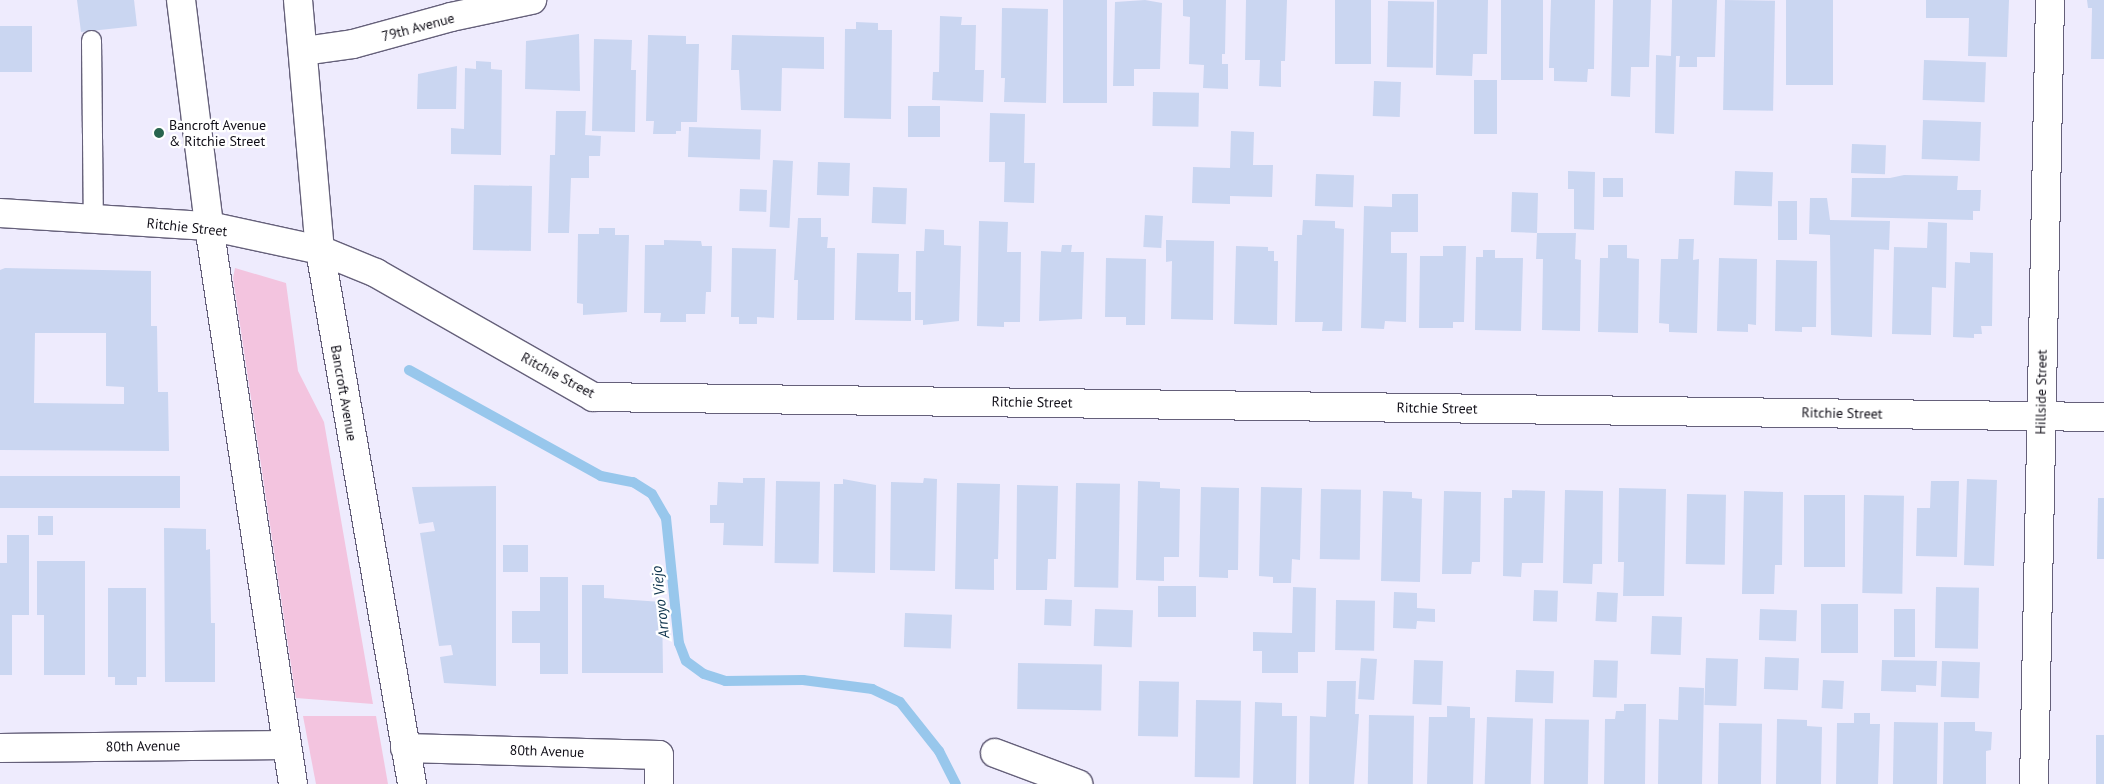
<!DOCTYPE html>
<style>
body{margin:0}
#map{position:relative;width:2104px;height:784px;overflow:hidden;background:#eeebfd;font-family:"PT Sans",sans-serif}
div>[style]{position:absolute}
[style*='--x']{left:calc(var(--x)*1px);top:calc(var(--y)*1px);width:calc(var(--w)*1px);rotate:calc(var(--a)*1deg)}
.green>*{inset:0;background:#f3c4df}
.stream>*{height:10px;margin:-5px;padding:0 5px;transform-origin:5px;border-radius:5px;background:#98c7ec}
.building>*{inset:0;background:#cad6f1;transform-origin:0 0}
.roads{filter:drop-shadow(1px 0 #65607a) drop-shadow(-1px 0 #65607a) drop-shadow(0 1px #65607a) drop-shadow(0 -1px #65607a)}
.lane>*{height:19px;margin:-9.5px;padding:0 9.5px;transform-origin:9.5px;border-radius:9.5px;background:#fff}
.street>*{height:28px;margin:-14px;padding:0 14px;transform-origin:14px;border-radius:14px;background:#fff}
.secondary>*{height:28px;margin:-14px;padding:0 14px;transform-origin:14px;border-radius:14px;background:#fff}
.dots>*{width:14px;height:14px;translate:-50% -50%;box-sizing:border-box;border:2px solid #fff;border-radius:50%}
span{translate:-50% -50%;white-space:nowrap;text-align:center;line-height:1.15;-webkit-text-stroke:4.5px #fff;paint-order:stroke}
.street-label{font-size:14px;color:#110f18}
.poi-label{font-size:14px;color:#110f18}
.left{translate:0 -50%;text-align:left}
.water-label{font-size:15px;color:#0f344d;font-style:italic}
</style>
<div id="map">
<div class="green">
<div style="clip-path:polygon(235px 268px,286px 283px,298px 371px,324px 422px,373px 704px,296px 698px,233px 278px)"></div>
<div style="clip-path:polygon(303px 716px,376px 716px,388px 784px,316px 784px)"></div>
</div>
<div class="stream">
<div style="--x:409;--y:370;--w:219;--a:28.9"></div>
<div style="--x:601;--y:476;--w:33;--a:11"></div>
<div style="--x:633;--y:482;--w:22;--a:32"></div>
<div style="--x:652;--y:494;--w:28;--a:60"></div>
<div style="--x:666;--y:518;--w:126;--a:84.1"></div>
<div style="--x:679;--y:643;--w:19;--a:69"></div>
<div style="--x:686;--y:661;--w:22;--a:36"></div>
<div style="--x:704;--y:674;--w:22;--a:18"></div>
<div style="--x:725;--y:681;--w:78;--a:-0.7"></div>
<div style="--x:803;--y:680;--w:70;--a:7.4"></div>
<div style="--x:872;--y:689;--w:31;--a:25"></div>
<div style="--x:900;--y:702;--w:63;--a:51.5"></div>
<div style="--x:939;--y:751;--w:37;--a:63"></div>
</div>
<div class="building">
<div style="clip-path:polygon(77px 0,134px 0,137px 26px,81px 32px)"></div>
<div style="left:1063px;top:0;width:44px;height:103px"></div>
<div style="clip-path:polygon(1145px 0,1162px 3px,1160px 69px,1134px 69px,1134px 86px,1113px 86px,1115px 2px)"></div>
<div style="clip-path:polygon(1183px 0,1226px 0,1225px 54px,1222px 54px,1222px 64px,1228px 64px,1228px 89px,1203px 88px,1204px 65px,1189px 64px,1190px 17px,1183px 16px)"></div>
<div style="clip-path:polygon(1246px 0,1287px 0,1285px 61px,1281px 61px,1281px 87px,1259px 86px,1260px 60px,1245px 60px)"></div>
<div style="left:1335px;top:0;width:36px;height:64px"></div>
<div style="clip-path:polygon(1437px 0,1488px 0,1487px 54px,1473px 54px,1472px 76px,1436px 75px)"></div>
<div style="left:1501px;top:0;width:42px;height:80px"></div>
<div style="clip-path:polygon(1551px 0,1595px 0,1594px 69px,1588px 69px,1587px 82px,1554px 81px,1554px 68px,1549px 68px)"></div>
<div style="clip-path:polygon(1613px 0,1651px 0,1649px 67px,1631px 67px,1630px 97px,1611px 96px)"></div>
<div style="clip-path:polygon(1672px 0,1717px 0,1715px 57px,1697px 57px,1697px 67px,1679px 67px,1680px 56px,1676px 56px,1674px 134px,1655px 133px,1656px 55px,1671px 56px)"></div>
<div style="left:1725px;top:0;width:50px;height:110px;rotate:1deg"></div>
<div style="left:1786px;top:0;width:47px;height:85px"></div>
<div style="clip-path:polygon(1926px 0,2009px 0,2007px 57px,1968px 56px,1969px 18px,1926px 18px)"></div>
<div style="clip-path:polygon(2087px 0,2104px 0,2104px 59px,2091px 59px,2092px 8px,2088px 8px)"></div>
<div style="left:1388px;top:1px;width:46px;height:66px;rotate:1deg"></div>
<div style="clip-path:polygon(1002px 8px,1048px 9px,1046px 103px,1004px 102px,1005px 78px,1001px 78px)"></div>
<div style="clip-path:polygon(940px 16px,962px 17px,961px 25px,976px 25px,975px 70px,984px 70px,983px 102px,932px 100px,933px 72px,939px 72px)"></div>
<div style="clip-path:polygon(856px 22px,878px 23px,878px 30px,892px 30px,891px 119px,844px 118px,845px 29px,856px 29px)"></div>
<div style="left:0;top:26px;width:32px;height:46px"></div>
<div style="clip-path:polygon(579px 34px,580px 91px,525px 89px,526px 41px)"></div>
<div style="clip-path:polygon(648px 35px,686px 36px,686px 44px,699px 44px,697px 122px,681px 122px,681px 131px,676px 131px,676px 134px,653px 134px,654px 121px,646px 121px)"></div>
<div style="clip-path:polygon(732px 35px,824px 37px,824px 69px,782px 68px,781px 111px,741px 110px,739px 70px,731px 70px)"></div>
<div style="clip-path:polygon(594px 39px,632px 40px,631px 70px,636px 70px,635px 132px,592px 131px)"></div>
<div style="left:1924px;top:60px;width:62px;height:40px;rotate:2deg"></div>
<div style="clip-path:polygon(476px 61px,491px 62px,491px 69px,502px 70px,501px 155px,451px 154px,451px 128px,464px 129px,465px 68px,476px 69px)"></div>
<div style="clip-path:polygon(457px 66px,456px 109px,417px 109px,418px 74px)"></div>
<div style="left:1474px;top:80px;width:23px;height:54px"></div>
<div style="left:1374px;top:81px;width:27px;height:35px;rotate:2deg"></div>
<div style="left:1153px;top:92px;width:46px;height:34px;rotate:1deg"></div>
<div style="left:908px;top:106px;width:32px;height:31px"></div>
<div style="clip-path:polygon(556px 111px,586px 111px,585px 135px,601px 136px,600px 156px,589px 156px,589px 178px,571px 178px,569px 233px,548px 233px,550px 155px,555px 155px)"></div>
<div style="clip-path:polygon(990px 113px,1025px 114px,1024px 163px,1035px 163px,1034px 203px,1004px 202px,1005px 162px,989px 162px)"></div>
<div style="left:1923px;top:120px;width:58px;height:39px;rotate:2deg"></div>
<div style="left:689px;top:127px;width:72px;height:30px;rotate:2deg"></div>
<div style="clip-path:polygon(1231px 131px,1254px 132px,1253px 165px,1273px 165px,1272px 197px,1230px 196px,1230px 204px,1192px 203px,1193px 167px,1230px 168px)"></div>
<div style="left:1852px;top:144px;width:34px;height:29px;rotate:2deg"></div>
<div style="left:773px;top:160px;width:20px;height:67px;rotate:3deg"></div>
<div style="left:818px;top:162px;width:32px;height:33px;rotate:2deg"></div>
<div style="clip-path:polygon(1568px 171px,1595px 172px,1594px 230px,1574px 229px,1574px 189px,1568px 189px)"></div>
<div style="left:1735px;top:171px;width:38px;height:34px;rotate:2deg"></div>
<div style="left:1316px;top:174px;width:38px;height:32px;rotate:2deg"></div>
<div style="clip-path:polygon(1904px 175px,1958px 176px,1957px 190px,1981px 190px,1980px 211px,1973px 211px,1973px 220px,1851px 217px,1852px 178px,1890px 178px)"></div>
<div style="left:1603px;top:178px;width:20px;height:19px"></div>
<div style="left:474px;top:185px;width:58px;height:65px;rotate:1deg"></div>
<div style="left:873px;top:187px;width:34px;height:36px;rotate:2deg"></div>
<div style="left:740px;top:189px;width:27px;height:22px;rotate:2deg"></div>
<div style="clip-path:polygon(1512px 192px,1538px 193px,1537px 233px,1576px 233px,1575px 259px,1581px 260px,1580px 331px,1542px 330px,1543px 259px,1536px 259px,1537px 233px,1511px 232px)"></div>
<div style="clip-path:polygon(1392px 194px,1418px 194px,1418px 232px,1391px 232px,1391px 253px,1407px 253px,1406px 322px,1385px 321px,1384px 329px,1361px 328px,1364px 206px,1392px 207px)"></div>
<div style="clip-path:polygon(1810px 198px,1827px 198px,1830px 220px,1890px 221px,1889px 250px,1874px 249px,1872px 337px,1831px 335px,1830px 235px,1809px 234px)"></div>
<div style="left:1778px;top:201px;width:19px;height:39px"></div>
<div style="left:1145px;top:215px;width:18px;height:32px;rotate:3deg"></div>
<div style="clip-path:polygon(798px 218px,821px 218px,821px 237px,828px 237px,827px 248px,835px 248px,834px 320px,797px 320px,798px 280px,794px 280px)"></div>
<div style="clip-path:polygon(1303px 220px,1335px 221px,1335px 228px,1344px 229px,1342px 331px,1322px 331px,1323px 322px,1295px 322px,1297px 235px,1302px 235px)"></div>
<div style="clip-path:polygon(979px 221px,1008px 222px,1007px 252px,1021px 252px,1020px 322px,1004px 322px,1004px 327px,977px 326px)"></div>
<div style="clip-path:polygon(1928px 222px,1947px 223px,1946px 288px,1932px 287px,1931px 335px,1892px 334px,1894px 247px,1927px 248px)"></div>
<div style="clip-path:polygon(599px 228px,615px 228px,615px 235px,629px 235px,627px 312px,583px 315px,583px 304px,577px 303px,578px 234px,599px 234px)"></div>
<div style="clip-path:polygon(925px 229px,944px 230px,944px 245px,961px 246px,959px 321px,923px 325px,923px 320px,915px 320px,916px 251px,924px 251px)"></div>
<div style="clip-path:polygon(1679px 239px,1694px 239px,1693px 260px,1699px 259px,1697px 333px,1669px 332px,1669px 324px,1659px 323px,1661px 259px,1678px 259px)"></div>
<div style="clip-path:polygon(664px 240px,701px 241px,702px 246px,712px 246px,711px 292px,706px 292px,705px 314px,686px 314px,686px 322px,660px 322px,661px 313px,644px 313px,645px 245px,664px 245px)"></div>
<div style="clip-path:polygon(1166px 240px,1214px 241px,1213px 320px,1171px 319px,1172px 261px,1166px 262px)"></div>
<div style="clip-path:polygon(1062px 245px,1072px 245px,1071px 252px,1084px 252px,1082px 319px,1039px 321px,1041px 251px,1061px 252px)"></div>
<div style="clip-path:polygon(1608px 245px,1627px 245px,1627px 258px,1639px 259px,1638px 333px,1598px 332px,1600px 258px,1608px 258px)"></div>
<div style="clip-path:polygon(1236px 246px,1268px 247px,1268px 251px,1274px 251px,1274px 261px,1278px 261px,1277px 325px,1234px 324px)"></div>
<div style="clip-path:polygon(1443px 246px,1466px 246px,1464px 322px,1453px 322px,1453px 328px,1419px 328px,1420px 256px,1443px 256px)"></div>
<div style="clip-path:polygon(732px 248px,776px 249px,774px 318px,757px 317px,757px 324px,739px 324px,739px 317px,731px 317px)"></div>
<div style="clip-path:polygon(1483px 250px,1495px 250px,1495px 258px,1523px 258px,1521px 331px,1475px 330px,1476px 257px,1483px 257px)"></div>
<div style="clip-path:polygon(1970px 252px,1993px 253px,1992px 326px,1981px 326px,1982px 334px,1974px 334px,1974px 338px,1953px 337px,1955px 262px,1970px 263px)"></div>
<div style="clip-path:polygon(857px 253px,899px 254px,898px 292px,911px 292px,911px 321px,855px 320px)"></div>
<div style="clip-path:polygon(1106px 258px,1146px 259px,1145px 325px,1126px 325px,1126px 317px,1105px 317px)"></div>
<div style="clip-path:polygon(1719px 258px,1757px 259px,1756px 325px,1748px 324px,1748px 332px,1717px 331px)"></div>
<div style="clip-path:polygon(1776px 260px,1817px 261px,1816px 327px,1802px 327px,1802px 332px,1775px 331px)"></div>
<div style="clip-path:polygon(evenodd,5px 268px,151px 271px,151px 326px,157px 326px,158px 392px,168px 392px,169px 451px,0 450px,0 270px,5px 268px,35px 333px,106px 333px,106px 386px,124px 387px,124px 404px,34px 403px,35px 333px)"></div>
<div style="left:0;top:476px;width:180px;height:32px"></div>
<div style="clip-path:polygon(743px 478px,765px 478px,763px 546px,723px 545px,724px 523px,710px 523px,710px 505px,717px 505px,718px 482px,743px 483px)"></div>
<div style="clip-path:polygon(924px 478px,937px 479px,935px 571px,890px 570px,891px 482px,923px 483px)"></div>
<div style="clip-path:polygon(843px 479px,876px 485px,875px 573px,833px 572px,834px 484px,843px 484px)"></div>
<div style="left:1967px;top:479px;width:30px;height:86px;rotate:2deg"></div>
<div style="left:776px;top:481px;width:44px;height:82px;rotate:1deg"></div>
<div style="clip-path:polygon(1138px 481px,1160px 482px,1160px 488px,1180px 489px,1179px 557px,1164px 557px,1164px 581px,1136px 580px)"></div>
<div style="clip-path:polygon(1931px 481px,1959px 481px,1957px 557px,1916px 556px,1917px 508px,1930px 508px)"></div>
<div style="clip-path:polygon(957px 483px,1000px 484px,998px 559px,994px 559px,994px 590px,955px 589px)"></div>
<div style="left:1076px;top:483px;width:44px;height:104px;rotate:1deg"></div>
<div style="clip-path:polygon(1017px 485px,1058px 486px,1056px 559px,1048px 559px,1047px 590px,1016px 590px)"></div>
<div style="clip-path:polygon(496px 486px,496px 686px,444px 683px,440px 657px,453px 655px,451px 645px,439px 646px,420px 533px,435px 531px,433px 522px,419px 524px,412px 487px)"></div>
<div style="clip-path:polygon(1201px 487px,1239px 488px,1238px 570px,1228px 570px,1228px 578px,1199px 577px)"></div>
<div style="clip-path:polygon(1261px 487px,1302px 488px,1300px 560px,1292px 559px,1291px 583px,1273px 583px,1273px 577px,1259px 576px)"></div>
<div style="clip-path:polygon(1619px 488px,1666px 489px,1664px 596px,1623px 596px,1624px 562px,1618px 562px)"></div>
<div style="left:1321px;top:489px;width:40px;height:70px;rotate:1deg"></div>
<div style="clip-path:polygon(1512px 490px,1545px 491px,1543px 563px,1522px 563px,1521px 577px,1503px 576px,1504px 498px,1512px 498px)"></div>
<div style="clip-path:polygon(1565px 490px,1603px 491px,1602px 564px,1593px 564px,1592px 584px,1563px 583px)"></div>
<div style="clip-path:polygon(1383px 491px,1412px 492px,1412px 498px,1422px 499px,1420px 582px,1381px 581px)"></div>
<div style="clip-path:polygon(1444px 491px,1481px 492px,1480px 562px,1472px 562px,1471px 574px,1442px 574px)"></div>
<div style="clip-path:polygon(1744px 491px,1783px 492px,1782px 565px,1775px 565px,1774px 594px,1742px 594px)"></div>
<div style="left:1687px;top:494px;width:39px;height:70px;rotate:1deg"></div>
<div style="left:1804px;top:495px;width:41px;height:72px"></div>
<div style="left:1864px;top:495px;width:40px;height:98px;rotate:1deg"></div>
<div style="clip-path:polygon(2098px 498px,2104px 498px,2104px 559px,2097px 559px)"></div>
<div style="left:38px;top:516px;width:15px;height:19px"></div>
<div style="clip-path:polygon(164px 528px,206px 529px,206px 550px,210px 549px,211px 623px,215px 623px,215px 682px,165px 682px)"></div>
<div style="clip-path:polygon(7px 535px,29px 535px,29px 615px,12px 615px,12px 675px,0 675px,0 563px,7px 563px)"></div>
<div style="left:503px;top:545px;width:25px;height:27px"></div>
<div style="clip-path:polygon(37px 561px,85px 561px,85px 675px,44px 675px,44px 615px,37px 615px)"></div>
<div style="clip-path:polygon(540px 577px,568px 577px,568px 674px,540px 674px,540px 643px,512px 643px,512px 611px,540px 611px)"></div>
<div style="clip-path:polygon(582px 585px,604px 585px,604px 598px,662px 602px,663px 673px,582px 673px)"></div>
<div style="left:1158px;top:586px;width:38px;height:31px"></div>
<div style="clip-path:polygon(1293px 587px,1316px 588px,1315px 652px,1298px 652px,1298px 673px,1262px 673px,1262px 651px,1253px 651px,1253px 632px,1292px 633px)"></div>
<div style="left:1936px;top:587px;width:43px;height:61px;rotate:1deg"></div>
<div style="clip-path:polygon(108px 588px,146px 588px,146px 677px,137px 677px,137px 685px,115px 685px,115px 677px,108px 677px)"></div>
<div style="left:1534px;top:590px;width:24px;height:31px;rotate:2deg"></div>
<div style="clip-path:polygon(1394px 592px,1417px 593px,1417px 608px,1435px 609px,1435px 622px,1417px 621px,1416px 629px,1393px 628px)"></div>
<div style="left:1597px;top:592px;width:21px;height:29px;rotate:3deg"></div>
<div style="left:1045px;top:599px;width:27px;height:26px;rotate:2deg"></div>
<div style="left:1336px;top:600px;width:39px;height:50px;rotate:1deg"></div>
<div style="left:1821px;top:604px;width:37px;height:49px"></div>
<div style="left:1095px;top:609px;width:38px;height:37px;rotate:2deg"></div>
<div style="left:1760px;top:609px;width:37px;height:31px;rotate:2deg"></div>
<div style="left:1894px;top:609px;width:21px;height:48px"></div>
<div style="left:905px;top:613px;width:47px;height:34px;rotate:2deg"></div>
<div style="left:1652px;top:616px;width:30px;height:38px;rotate:2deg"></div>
<div style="left:1765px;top:657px;width:34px;height:32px;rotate:2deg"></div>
<div style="left:1361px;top:658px;width:16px;height:41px;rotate:4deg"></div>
<div style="left:1706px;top:658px;width:32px;height:47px;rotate:2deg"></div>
<div style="left:1414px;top:660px;width:29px;height:44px;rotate:2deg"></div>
<div style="left:1594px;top:660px;width:24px;height:37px;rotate:2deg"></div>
<div style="clip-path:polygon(1882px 660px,1937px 661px,1936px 686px,1916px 685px,1916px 692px,1881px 691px)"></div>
<div style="left:1942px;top:661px;width:38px;height:36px;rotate:2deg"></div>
<div style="left:1018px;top:663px;width:84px;height:46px;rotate:1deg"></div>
<div style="left:1516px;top:670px;width:38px;height:32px;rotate:2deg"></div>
<div style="left:1823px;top:680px;width:21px;height:28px;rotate:3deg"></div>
<div style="left:1139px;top:681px;width:40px;height:55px;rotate:1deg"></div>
<div style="clip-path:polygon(1327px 681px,1356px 681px,1355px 714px,1359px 714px,1354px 784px,1309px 784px,1310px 716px,1326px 717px)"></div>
<div style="clip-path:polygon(1679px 687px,1704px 688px,1702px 784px,1658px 784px,1659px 719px,1678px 720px)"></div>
<div style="left:1196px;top:700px;width:45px;height:77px;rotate:1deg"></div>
<div style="clip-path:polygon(1255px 702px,1282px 703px,1282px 716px,1297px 716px,1296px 784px,1253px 784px)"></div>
<div style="clip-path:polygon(1624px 704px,1646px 704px,1645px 784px,1604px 784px,1605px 719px,1615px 719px,1616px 711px,1624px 711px)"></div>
<div style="clip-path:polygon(1447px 706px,1470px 707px,1470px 718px,1475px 718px,1473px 784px,1427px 784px,1429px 717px,1447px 717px)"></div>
<div style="clip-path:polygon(1854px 713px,1870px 713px,1870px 724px,1880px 724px,1878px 784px,1836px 784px,1837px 723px,1854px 723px)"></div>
<div style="left:1369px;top:715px;width:45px;height:69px;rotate:1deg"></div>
<div style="left:1487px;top:717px;width:46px;height:67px;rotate:2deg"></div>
<div style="left:1545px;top:719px;width:44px;height:65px;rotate:1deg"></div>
<div style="clip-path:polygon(1777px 719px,1807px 720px,1807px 726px,1822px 727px,1821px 784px,1776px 784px)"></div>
<div style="left:1894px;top:722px;width:44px;height:62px;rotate:1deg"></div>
<div style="clip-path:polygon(1944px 722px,1975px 722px,1975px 731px,1992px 732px,1991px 750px,1986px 751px,1986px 784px,1943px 784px)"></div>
<div style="left:1719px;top:723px;width:43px;height:61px;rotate:1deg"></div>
<div style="left:2096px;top:735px;width:8px;height:49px"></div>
</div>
<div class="roads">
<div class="lane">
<div style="--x:91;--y:40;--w:179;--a:89.4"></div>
</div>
<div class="street">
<div style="--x:304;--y:51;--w:49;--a:-8.1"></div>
<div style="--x:353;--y:44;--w:102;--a:-15.4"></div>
<div style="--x:451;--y:17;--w:83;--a:-11.9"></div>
<div style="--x:0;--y:213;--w:209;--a:3.6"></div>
<div style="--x:209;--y:226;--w:114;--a:12.2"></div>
<div style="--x:320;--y:250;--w:61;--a:22.3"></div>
<div style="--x:376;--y:273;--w:250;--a:29.7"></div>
<div style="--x:593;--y:397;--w:1511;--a:0.76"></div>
<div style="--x:0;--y:748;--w:286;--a:-0.6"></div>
<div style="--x:405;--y:748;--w:254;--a:1.6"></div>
<div style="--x:659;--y:755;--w:29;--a:90"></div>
<div style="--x:995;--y:753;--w:89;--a:20.5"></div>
<div style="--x:2034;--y:784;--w:784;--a:-88.83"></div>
</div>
<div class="secondary">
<div style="--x:181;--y:0;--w:228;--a:82.9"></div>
<div style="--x:209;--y:226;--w:564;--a:81.44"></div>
<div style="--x:298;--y:0;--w:251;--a:85"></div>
<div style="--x:320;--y:250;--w:542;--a:80.22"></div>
</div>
</div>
<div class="dots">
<div style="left:159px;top:133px;background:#28644e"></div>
</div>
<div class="street-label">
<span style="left:418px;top:27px;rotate:-15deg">79th Avenue</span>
<span style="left:187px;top:227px;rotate:6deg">Ritchie Street</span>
<span style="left:558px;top:375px;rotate:28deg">Ritchie Street</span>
<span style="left:2041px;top:392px;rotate:-89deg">Hillside Street</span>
<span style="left:344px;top:393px;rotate:80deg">Bancroft Avenue</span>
<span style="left:1032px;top:402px;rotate:1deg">Ritchie Street</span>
<span style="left:1437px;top:408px;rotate:1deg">Ritchie Street</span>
<span style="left:1842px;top:413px;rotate:1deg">Ritchie Street</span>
<span style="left:143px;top:746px;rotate:-1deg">80th Avenue</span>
<span style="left:547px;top:751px;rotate:2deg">80th Avenue</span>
</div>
<div class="poi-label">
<span class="left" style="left:169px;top:133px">Bancroft Avenue<br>&amp; Ritchie Street</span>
</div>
<div class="water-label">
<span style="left:660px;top:602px;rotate:-96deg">Arroyo Viejo</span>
</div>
</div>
